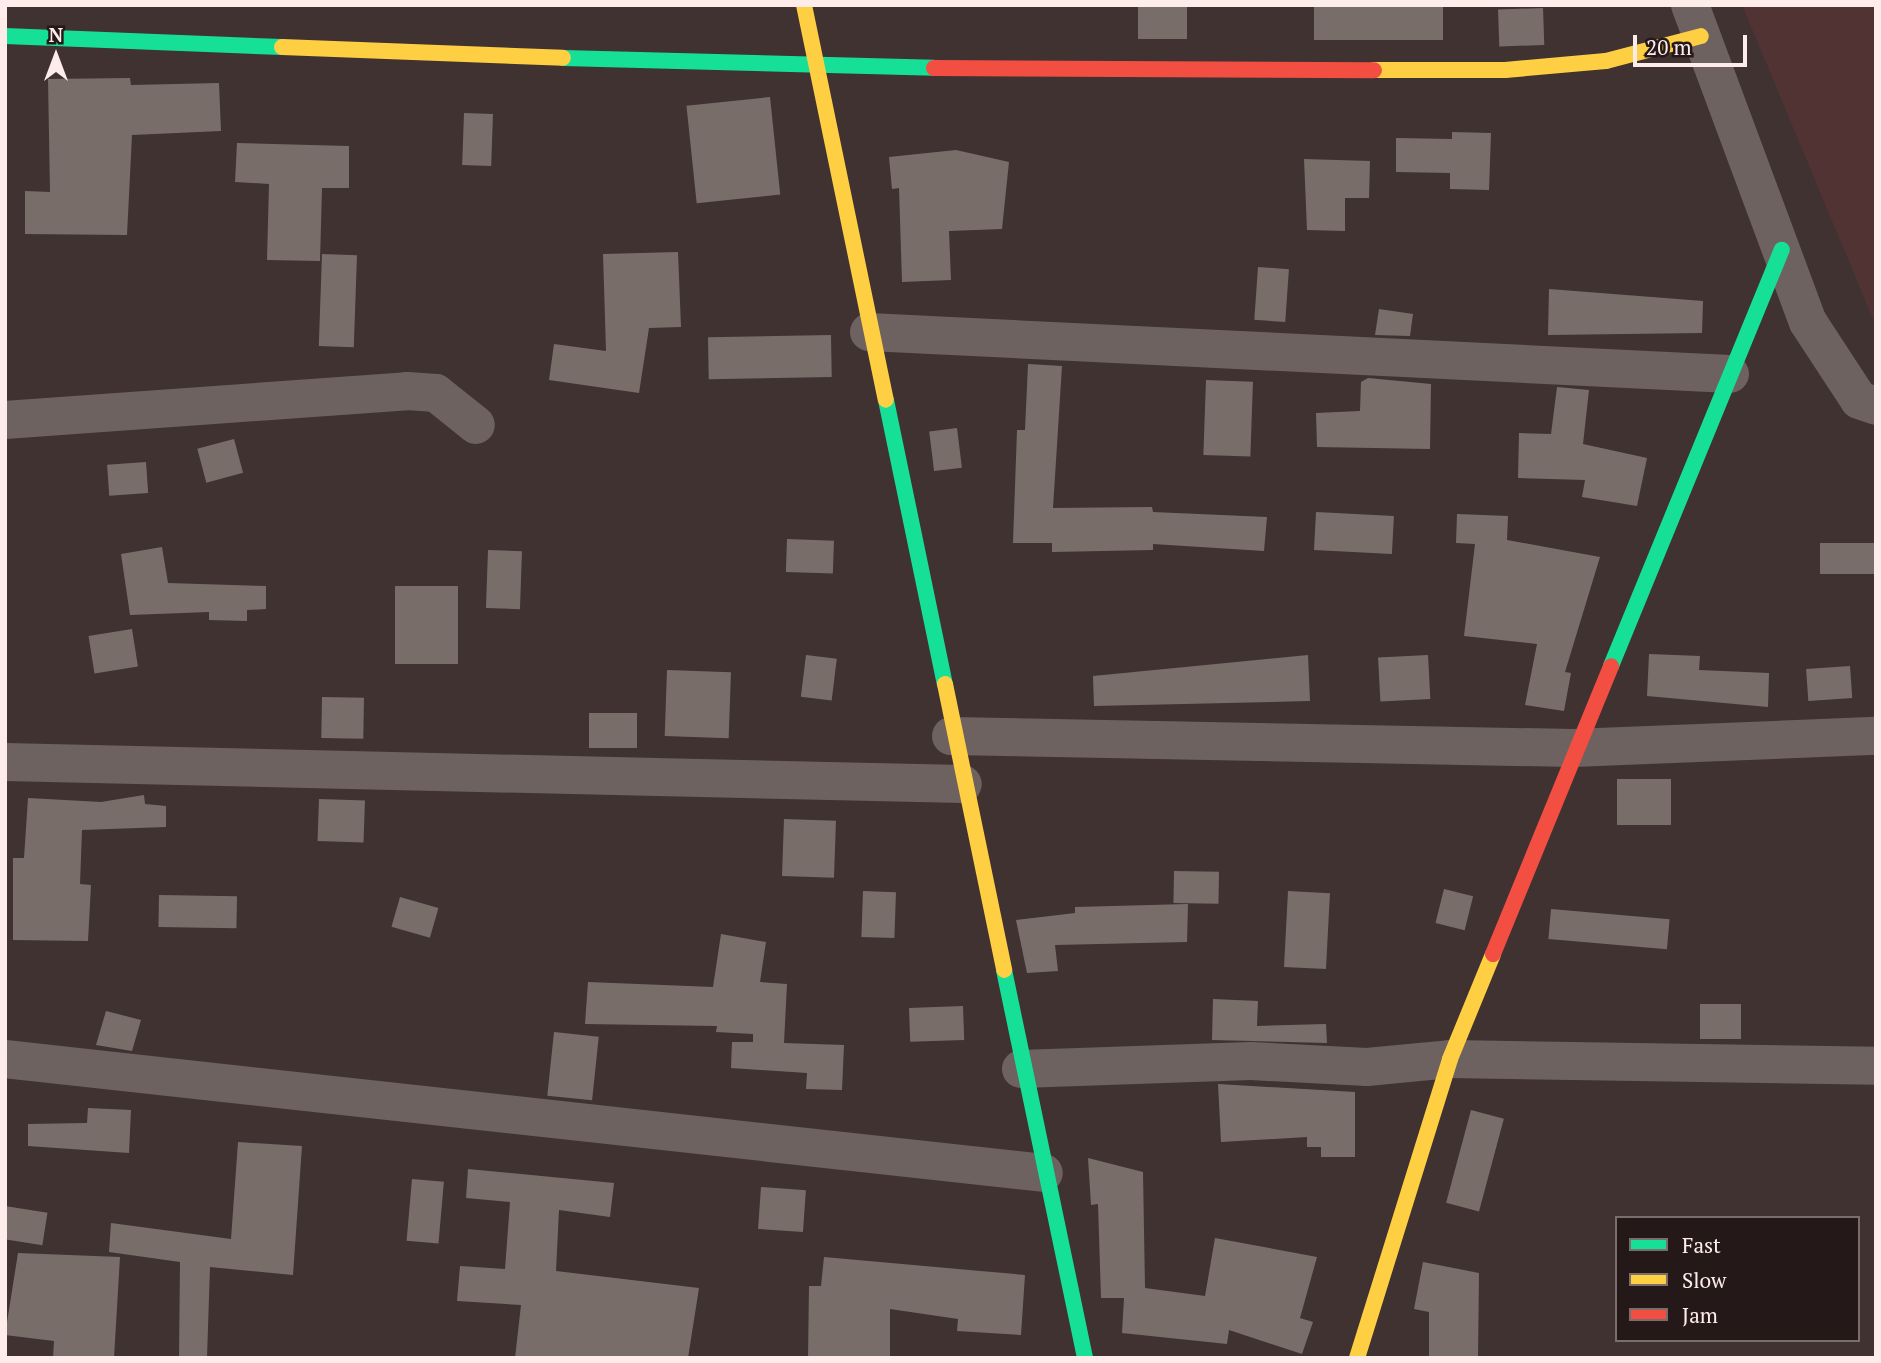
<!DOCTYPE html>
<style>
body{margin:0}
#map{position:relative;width:1881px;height:1363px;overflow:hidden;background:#403231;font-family:"PT Serif",serif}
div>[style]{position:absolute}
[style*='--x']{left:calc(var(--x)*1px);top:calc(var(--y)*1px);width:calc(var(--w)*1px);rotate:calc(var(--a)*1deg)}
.built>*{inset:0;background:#523333}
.building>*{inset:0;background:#796d6a;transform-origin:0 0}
.street>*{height:38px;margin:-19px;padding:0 19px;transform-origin:19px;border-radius:19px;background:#6e6261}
.fast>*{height:16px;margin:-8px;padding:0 8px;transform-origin:8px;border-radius:8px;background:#16e098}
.slow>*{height:16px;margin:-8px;padding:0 8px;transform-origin:8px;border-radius:8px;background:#ffcf43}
.jam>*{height:16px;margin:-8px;padding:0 8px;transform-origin:8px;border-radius:8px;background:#f24e42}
span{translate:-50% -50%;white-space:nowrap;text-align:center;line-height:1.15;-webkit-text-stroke:7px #241818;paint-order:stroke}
.frame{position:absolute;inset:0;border:7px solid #feeceb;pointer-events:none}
.legend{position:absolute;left:1615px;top:1216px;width:245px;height:126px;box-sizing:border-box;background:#241818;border:2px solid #7b6d6c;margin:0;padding:9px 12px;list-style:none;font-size:21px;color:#feeceb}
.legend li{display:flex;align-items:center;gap:14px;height:35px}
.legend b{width:35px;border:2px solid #7b6d6c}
.north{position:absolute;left:21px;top:21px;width:70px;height:70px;-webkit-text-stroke:5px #241818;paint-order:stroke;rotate:0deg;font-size:19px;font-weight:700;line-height:28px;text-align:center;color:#feeceb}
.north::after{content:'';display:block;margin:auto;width:24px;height:32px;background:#feeceb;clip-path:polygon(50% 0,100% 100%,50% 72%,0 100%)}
.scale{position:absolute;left:1633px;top:35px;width:114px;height:32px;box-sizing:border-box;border:4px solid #feeceb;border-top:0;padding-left:9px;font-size:21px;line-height:24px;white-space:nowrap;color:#feeceb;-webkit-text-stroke:5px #241818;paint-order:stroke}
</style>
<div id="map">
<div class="built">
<div style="clip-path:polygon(1742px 5px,1876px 5px,1876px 326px)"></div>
</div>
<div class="building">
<div style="left:1138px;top:5px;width:49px;height:34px"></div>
<div style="left:1314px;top:5px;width:129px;height:35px"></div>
<div style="left:1543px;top:8px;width:37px;height:45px;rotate:88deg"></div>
<div style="clip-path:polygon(130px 78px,131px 85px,219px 83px,221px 131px,132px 135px,127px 235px,25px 234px,25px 191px,50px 192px,48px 79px)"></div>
<div style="left:770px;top:97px;width:98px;height:84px;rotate:84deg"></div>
<div style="left:464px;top:113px;width:29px;height:52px;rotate:2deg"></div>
<div style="clip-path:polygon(1452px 132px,1491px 133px,1489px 190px,1450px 189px,1450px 173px,1396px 172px,1396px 138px,1452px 139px)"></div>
<div style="clip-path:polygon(237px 143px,349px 146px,349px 188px,322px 188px,320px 261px,267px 260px,269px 184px,235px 182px)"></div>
<div style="clip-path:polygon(956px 150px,1009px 162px,1002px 229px,949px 231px,951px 280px,902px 282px,899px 188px,892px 189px,889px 157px)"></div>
<div style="clip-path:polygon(1304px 159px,1370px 161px,1369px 198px,1345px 198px,1345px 231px,1307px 230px)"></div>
<div style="clip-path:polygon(678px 252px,681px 327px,649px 328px,639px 393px,549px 380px,554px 344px,606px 351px,603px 254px)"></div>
<div style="left:322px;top:254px;width:35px;height:92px;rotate:2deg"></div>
<div style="left:1258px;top:267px;width:31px;height:53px;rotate:4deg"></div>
<div style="clip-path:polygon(1549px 289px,1703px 301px,1702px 333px,1548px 335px)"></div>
<div style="clip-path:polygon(1379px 309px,1413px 314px,1410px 336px,1375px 335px)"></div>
<div style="left:831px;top:335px;width:42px;height:123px;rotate:89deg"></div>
<div style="clip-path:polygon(1028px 364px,1062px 366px,1053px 508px,1152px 507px,1153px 512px,1267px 517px,1264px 551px,1153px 544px,1153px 550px,1052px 552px,1052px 543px,1013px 543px,1017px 430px,1025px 430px)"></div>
<div style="clip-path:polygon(1368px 378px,1431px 384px,1430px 449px,1317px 447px,1316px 413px,1360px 411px,1361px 382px)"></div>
<div style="left:1206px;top:380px;width:47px;height:75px;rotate:2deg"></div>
<div style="clip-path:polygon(1557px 387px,1589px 390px,1583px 444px,1647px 458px,1637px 506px,1582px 497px,1585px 480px,1518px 478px,1519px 433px,1551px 434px)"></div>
<div style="left:957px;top:428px;width:40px;height:28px;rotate:83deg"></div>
<div style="left:234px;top:439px;width:35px;height:38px;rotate:75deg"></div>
<div style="left:146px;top:462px;width:31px;height:39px;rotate:86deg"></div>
<div style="left:1316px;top:512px;width:78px;height:38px;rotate:3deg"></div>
<div style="clip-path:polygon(1457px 514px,1508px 516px,1507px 540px,1600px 557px,1565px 672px,1571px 673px,1564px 711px,1525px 705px,1537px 644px,1464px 636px,1475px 544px,1456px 543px)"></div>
<div style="left:787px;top:539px;width:47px;height:33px;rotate:2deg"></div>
<div style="left:1876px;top:543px;width:31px;height:56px;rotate:90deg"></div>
<div style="clip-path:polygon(162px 547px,168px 583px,266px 586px,266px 609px,247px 610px,247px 621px,209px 620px,209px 612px,130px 615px,121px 554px)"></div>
<div style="left:488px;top:550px;width:34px;height:58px;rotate:2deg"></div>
<div style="left:395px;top:586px;width:63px;height:78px"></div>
<div style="left:132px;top:629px;width:38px;height:44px;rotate:81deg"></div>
<div style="clip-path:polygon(1649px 654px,1700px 656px,1699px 670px,1769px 673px,1768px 707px,1647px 696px)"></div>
<div style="left:806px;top:655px;width:31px;height:42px;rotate:7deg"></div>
<div style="clip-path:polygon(1308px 655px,1310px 701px,1094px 706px,1093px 676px)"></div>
<div style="left:1428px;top:655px;width:44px;height:50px;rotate:87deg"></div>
<div style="left:1850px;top:666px;width:32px;height:44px;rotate:86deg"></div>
<div style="left:667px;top:670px;width:64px;height:66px;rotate:2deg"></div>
<div style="left:322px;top:697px;width:42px;height:41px;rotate:1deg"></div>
<div style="left:589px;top:713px;width:48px;height:35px"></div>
<div style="left:1617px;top:779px;width:54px;height:46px"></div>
<div style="clip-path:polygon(144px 795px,145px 804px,166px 806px,166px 827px,82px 830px,80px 884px,91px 885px,88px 941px,13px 940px,13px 858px,24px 858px,28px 798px,101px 802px)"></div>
<div style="left:319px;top:799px;width:46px;height:42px;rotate:2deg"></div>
<div style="left:784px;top:819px;width:52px;height:57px;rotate:2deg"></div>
<div style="left:1174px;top:871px;width:45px;height:32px;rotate:1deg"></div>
<div style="left:1444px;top:889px;width:30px;height:35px;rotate:14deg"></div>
<div style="left:863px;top:891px;width:33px;height:46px;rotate:2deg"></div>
<div style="left:1288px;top:891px;width:42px;height:76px;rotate:3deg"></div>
<div style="left:159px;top:895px;width:78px;height:32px;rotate:1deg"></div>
<div style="left:400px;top:897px;width:40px;height:31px;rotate:16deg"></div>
<div style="clip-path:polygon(1188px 904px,1187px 942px,1055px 945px,1058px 971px,1027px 973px,1016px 920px,1075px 913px,1075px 907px)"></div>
<div style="left:1551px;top:909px;width:119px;height:30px;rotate:5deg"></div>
<div style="clip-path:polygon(721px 934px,766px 942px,760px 982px,787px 984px,784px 1043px,844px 1045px,842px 1090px,806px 1089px,807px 1073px,731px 1068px,732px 1042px,753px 1042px,753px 1034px,716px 1032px,717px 1026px,585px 1024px,588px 982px,713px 987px)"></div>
<div style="clip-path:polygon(1213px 999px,1258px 1001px,1257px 1026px,1326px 1024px,1327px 1043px,1212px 1040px)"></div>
<div style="left:1700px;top:1004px;width:41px;height:35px"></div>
<div style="left:963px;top:1006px;width:34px;height:54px;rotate:88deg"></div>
<div style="clip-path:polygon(106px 1011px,141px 1020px,132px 1051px,96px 1045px)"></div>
<div style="left:554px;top:1032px;width:45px;height:64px;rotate:6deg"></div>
<div style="clip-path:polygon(1218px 1084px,1355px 1092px,1355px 1157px,1321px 1157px,1321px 1147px,1307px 1147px,1307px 1137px,1221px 1142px)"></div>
<div style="clip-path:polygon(88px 1108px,131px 1110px,129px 1153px,28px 1146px,28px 1124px,87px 1123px)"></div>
<div style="left:1471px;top:1110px;width:34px;height:96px;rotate:15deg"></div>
<div style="clip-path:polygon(238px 1142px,302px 1146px,293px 1275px,210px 1267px,207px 1358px,179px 1358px,180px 1262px,109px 1252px,111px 1223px,231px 1239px)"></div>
<div style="clip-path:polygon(1088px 1158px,1143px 1172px,1145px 1288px,1205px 1296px,1215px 1238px,1317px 1257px,1300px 1318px,1313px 1322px,1302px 1354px,1229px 1330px,1227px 1344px,1122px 1333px,1124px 1298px,1101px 1298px,1098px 1204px,1091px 1205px)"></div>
<div style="clip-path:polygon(468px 1169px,614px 1183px,610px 1217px,559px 1210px,556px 1271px,699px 1288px,688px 1358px,515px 1358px,521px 1305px,457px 1301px,460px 1266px,505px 1269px,510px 1202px,466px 1198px)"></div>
<div style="left:412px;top:1179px;width:32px;height:62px;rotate:5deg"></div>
<div style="left:761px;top:1187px;width:45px;height:42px;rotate:4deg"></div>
<div style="left:5px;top:1206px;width:43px;height:33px;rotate:9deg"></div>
<div style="clip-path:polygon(18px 1253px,120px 1257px,114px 1358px,53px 1358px,54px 1341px,5px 1335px)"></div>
<div style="clip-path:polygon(824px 1257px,1025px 1275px,1021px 1335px,957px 1331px,958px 1319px,890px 1309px,890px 1358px,808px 1358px,809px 1286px,821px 1286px)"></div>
<div style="clip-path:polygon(1423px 1262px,1479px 1273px,1478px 1358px,1429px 1358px,1429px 1312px,1414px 1309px)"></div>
</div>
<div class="street">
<div style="--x:1690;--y:5;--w:338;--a:69.6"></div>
<div style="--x:1808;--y:322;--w:93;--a:56.8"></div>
<div style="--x:1859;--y:400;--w:18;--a:19"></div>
<div style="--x:869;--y:332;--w:862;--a:2.79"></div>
<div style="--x:5;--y:420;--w:403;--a:-4.1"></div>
<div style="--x:407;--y:391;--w:29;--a:4"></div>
<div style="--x:436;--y:393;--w:51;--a:38.7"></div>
<div style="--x:951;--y:736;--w:622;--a:1.11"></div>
<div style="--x:1573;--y:748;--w:303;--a:-2.3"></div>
<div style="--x:5;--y:762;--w:958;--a:1.32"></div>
<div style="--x:5;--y:1059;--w:1045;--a:6.26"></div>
<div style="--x:1021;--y:1069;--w:230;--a:-2"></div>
<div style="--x:1251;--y:1061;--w:116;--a:3"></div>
<div style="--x:1367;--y:1067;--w:83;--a:-5.5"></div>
<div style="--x:1450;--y:1059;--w:426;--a:0.9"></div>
</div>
<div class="fast">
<div style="--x:5;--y:36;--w:277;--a:2.3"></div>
<div style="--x:563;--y:58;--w:371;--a:1.5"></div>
<div style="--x:886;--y:400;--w:290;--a:78.3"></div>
<div style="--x:1611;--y:666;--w:450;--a:-67.7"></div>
<div style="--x:1004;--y:970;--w:396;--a:78.2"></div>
</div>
<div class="slow">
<div style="--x:804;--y:5;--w:403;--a:78.3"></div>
<div style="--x:282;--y:47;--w:281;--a:2.2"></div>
<div style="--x:1374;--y:70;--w:131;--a:0"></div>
<div style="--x:1505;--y:70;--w:101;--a:-5.1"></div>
<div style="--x:1606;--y:61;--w:98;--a:-14.7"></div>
<div style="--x:945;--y:684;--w:292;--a:78.3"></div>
<div style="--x:1357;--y:1358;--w:313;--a:-72.7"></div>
<div style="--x:1450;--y:1059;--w:113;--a:-67.7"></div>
</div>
<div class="jam">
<div style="--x:934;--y:68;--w:440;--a:0.3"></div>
<div style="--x:1493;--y:954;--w:311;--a:-67.7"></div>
</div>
<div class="frame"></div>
<ul class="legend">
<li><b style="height:9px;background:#16e098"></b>Fast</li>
<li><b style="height:9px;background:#ffcf43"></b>Slow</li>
<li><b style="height:9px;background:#f24e42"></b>Jam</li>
</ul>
<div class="north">N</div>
<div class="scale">20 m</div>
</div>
